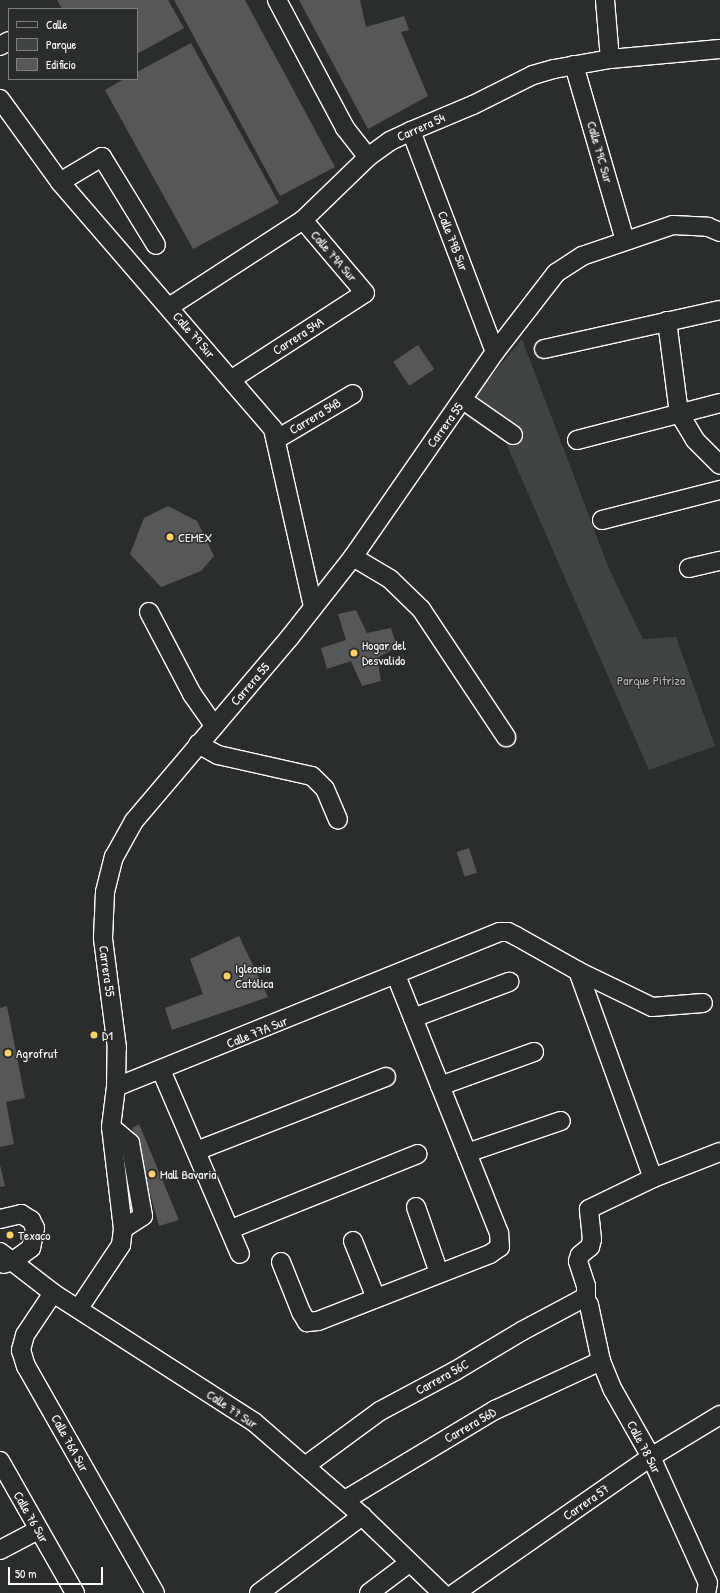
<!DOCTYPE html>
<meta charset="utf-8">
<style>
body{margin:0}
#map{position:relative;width:720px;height:1593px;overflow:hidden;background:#2a2d2e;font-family:"Patrick Hand",sans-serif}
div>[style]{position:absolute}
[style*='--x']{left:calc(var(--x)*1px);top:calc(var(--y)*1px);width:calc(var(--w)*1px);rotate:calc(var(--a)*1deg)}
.green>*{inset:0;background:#414445}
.building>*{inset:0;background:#555758;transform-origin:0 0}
.roads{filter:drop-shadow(1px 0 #fff) drop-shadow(-1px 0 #fff) drop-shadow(0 1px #fff) drop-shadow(0 -1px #fff)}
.minor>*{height:18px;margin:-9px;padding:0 9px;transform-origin:9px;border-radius:9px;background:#2a2d2e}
.dots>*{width:11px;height:11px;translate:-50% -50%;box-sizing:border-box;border:2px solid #2a2d2e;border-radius:50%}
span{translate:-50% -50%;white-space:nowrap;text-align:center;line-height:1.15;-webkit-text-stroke:3px #2a2d2e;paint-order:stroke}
.street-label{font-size:13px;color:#fff}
.poi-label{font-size:13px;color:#fff}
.left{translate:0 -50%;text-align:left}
.park-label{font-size:13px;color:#b3b4b5}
.legend{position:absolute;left:8px;top:8px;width:130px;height:72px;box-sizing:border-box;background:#2a2d2e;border:1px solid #7f8182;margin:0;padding:5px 7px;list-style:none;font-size:12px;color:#fff}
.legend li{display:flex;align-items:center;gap:8px;height:20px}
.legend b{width:20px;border:1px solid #7f8182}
.scale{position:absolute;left:8px;top:1567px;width:95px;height:18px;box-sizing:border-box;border:2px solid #fff;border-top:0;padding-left:5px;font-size:12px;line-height:14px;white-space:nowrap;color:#fff;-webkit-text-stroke:3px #2a2d2e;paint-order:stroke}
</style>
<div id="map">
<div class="green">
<div style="clip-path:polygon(522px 339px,609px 569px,643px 639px,676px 637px,715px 746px,649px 770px,506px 443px,461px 413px)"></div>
</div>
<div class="building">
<div style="clip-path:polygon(57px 0,168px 0,184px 28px,137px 54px,137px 9px,62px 9px)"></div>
<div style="clip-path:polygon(174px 0,245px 0,335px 167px,280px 196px)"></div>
<div style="clip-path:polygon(299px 0,360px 0,366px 27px,404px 16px,409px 30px,401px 32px,428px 96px,368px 129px)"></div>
<div style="clip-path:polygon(191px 43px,279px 203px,193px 249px,105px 90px,124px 79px,137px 79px,137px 72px)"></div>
<div style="left:418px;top:345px;width:29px;height:30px;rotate:56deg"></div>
<div style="clip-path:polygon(168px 506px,197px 521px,214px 556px,201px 571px,161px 587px,130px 554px,144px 518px)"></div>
<div style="clip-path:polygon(356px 610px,367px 633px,391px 628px,397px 647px,377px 658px,381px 681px,362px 686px,351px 661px,327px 669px,321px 648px,346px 640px,338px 614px)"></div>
<div style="left:469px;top:848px;width:26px;height:13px;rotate:72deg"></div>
<div style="clip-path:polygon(239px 936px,268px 997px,172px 1030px,165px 1008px,203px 994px,190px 959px)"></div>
<div style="clip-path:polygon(7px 1006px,25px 1098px,6px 1102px,14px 1144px,0 1147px,0 1008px)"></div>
<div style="clip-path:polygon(139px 1124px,179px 1220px,159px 1226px,132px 1128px)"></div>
<div style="clip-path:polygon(0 1165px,5px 1186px,0 1187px)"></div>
</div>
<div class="roads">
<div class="minor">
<div style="--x:277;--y:0;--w:145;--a:62"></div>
<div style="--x:345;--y:128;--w:37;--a:52"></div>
<div style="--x:605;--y:0;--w:59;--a:85.2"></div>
<div style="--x:0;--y:46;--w:10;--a:-29"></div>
<div style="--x:574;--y:65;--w:182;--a:73.8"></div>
<div style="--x:0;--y:99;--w:102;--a:54.1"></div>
<div style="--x:60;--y:182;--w:326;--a:49.2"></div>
<div style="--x:273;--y:429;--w:182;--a:77.3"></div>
<div style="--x:411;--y:131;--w:236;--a:69.2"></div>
<div style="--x:60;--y:182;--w:49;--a:-30.8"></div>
<div style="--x:102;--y:157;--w:103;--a:58.5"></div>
<div style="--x:169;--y:307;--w:160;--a:-33"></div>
<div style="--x:303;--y:220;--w:91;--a:-44.1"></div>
<div style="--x:368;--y:157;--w:27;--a:-36"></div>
<div style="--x:390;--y:141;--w:23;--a:-25"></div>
<div style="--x:411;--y:131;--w:67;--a:-22.8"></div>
<div style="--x:473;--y:105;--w:67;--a:-26.6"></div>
<div style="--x:533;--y:75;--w:22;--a:-16"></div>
<div style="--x:554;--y:69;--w:57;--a:-10.1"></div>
<div style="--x:610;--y:59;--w:110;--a:-5.2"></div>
<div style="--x:667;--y:321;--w:93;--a:82.6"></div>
<div style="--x:679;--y:413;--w:31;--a:59"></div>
<div style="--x:695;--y:440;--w:35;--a:45"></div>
<div style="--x:544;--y:349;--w:180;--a:-12.5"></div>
<div style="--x:232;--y:379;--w:158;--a:-32.9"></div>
<div style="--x:365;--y:293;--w:96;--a:-130.3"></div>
<div style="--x:463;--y:400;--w:61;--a:35"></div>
<div style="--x:277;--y:439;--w:88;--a:-30.6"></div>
<div style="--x:577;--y:440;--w:148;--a:-14.5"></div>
<div style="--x:602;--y:520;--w:122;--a:-14.3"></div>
<div style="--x:353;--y:557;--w:43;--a:30.7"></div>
<div style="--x:390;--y:579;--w:43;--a:44.1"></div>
<div style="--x:421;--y:609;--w:154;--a:56.4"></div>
<div style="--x:689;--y:568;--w:32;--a:-13"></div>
<div style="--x:149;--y:612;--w:93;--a:62.3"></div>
<div style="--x:192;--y:694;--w:39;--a:55"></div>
<div style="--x:198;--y:744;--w:23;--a:29"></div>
<div style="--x:218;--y:755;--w:96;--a:12.6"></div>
<div style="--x:312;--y:776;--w:18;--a:45"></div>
<div style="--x:325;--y:789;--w:33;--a:67"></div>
<div style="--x:578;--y:971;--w:220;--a:70.1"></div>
<div style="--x:413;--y:1018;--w:103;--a:-20.6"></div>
<div style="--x:161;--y:1070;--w:200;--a:66.8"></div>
<div style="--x:440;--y:1086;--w:100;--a:-19.9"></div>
<div style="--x:116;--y:1087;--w:414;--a:-22"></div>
<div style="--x:500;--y:932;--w:8;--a:0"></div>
<div style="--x:508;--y:932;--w:9;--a:27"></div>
<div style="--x:516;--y:936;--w:71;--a:29.4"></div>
<div style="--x:578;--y:971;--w:82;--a:25.9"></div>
<div style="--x:652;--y:1007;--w:51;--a:-4.5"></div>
<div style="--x:111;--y:1127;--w:25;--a:40"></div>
<div style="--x:130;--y:1143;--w:74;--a:79.9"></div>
<div style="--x:143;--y:1216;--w:24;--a:147"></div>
<div style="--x:196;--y:1151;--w:204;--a:-21.3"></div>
<div style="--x:467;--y:1153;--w:99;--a:-18.8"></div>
<div style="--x:416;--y:1207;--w:70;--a:70.8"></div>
<div style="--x:0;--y:1219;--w:22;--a:-13"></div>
<div style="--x:21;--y:1214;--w:12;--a:31"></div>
<div style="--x:31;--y:1220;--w:9;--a:63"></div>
<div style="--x:35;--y:1228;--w:20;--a:101"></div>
<div style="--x:31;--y:1248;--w:22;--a:144"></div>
<div style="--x:13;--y:1261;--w:10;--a:163"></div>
<div style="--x:231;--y:1229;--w:201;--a:-21.9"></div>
<div style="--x:353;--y:1241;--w:61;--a:68"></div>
<div style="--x:0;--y:1252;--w:67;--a:37.7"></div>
<div style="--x:53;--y:1293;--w:239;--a:32.7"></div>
<div style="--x:254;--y:1422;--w:143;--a:41"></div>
<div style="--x:362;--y:1516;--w:111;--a:43.9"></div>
<div style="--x:281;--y:1262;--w:54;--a:68.2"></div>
<div style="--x:301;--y:1312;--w:12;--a:59"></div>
<div style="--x:307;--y:1322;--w:11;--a:-5"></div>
<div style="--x:318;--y:1321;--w:185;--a:-21.3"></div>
<div style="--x:490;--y:1254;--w:12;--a:-35"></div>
<div style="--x:500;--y:1247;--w:14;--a:-94"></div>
<div style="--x:499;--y:1233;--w:277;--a:-111.8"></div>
<div style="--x:53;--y:1293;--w:50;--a:123.7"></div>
<div style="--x:25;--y:1335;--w:16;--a:105"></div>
<div style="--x:21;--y:1350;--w:17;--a:73"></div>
<div style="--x:26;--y:1366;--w:261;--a:60.4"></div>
<div style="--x:586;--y:1300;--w:6;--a:59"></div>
<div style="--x:589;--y:1305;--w:57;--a:77.9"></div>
<div style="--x:601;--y:1361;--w:31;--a:68"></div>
<div style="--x:613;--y:1390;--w:77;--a:60.4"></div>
<div style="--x:651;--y:1457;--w:138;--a:65.7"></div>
<div style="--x:708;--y:1583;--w:10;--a:101"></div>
<div style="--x:586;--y:1300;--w:14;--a:-90"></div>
<div style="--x:586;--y:1286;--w:26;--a:-108"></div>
<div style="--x:578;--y:1261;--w:6;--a:-72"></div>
<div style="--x:580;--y:1255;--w:13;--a:-39"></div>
<div style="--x:590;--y:1247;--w:8;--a:-76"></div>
<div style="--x:592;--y:1239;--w:30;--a:-96"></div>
<div style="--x:589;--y:1209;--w:71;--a:-25.8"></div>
<div style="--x:653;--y:1178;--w:72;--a:-21.2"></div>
<div style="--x:79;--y:1308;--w:76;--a:-56.3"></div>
<div style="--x:121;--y:1245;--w:16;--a:-83"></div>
<div style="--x:123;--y:1229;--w:103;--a:-96.7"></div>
<div style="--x:111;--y:1127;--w:40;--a:-82.9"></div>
<div style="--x:116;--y:1087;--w:39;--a:-89"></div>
<div style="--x:117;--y:1048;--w:111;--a:-97.3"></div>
<div style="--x:103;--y:938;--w:46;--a:-87.5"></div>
<div style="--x:105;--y:892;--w:36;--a:-76"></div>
<div style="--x:114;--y:857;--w:41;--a:-60.9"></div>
<div style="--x:134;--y:821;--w:241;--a:-49.7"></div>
<div style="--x:290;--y:637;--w:102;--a:-51.8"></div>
<div style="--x:353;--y:557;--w:249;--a:-55.3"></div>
<div style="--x:495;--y:352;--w:100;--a:-52.3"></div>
<div style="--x:556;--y:273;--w:31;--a:-33"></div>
<div style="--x:582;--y:256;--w:96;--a:-18.8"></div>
<div style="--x:673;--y:225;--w:35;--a:3"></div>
<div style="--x:708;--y:227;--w:13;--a:23"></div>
<div style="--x:0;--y:1461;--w:152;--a:60.4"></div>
<div style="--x:305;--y:1466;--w:93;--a:-36.3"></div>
<div style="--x:380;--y:1411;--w:85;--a:-28.1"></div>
<div style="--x:455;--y:1371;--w:78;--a:-30.8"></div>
<div style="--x:522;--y:1331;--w:66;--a:-28.1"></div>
<div style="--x:580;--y:1300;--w:6;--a:0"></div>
<div style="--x:345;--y:1500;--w:175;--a:-31"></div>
<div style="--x:495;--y:1410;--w:117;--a:-24.8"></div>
<div style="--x:0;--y:1550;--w:43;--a:-27.8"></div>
<div style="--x:259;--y:1593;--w:129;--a:-36.8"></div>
<div style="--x:369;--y:1593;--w:50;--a:-36.9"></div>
<div style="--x:455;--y:1593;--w:239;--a:-34.8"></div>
<div style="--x:651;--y:1457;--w:81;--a:-31.3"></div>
</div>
</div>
<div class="dots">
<div style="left:170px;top:537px;background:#ffd166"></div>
<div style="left:354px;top:653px;background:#ffd166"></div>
<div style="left:227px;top:976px;background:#ffd166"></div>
<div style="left:94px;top:1035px;background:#ffd166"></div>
<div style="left:8px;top:1053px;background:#ffd166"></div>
<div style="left:152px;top:1174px;background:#ffd166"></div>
<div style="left:10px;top:1235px;background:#ffd166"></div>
</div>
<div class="street-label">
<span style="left:421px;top:127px;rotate:-24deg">Carrera 54</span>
<span style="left:600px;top:152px;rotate:74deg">Calle 79C Sur</span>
<span style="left:453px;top:241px;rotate:69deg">Calle 79B Sur</span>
<span style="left:334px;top:256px;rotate:49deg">Calle 79A Sur</span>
<span style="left:194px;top:335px;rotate:49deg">Calle 79 Sur</span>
<span style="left:298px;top:336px;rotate:-33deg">Carrera 54A</span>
<span style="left:315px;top:416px;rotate:-31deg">Carrera 54B</span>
<span style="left:445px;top:425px;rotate:-54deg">Carrera 55</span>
<span style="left:250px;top:684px;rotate:-49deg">Carrera 55</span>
<span style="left:107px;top:971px;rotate:82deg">Carrera 55</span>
<span style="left:257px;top:1032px;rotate:-22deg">Calle 77A Sur</span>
<span style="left:442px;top:1377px;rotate:-29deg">Carrera 56C</span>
<span style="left:232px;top:1409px;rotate:34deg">Calle 77 Sur</span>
<span style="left:470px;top:1425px;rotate:-30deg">Carrera 56D</span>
<span style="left:70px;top:1443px;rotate:61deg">Calle 76A Sur</span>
<span style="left:644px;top:1447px;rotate:62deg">Calle 78 Sur</span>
<span style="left:586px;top:1502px;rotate:-35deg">Carrera 57</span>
<span style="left:31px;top:1517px;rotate:60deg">Calle 76 Sur</span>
</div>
<div class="poi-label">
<span class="left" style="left:178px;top:537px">CEMEX</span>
<span class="left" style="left:362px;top:653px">Hogar del<br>Desvalido</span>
<span class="left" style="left:235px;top:976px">Igleasia<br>Católica</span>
<span class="left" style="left:102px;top:1035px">D1</span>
<span class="left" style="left:16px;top:1053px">Agrofrut</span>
<span class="left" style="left:160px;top:1174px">Mall Bavaria</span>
<span class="left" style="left:18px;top:1235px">Texaco</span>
</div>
<div class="park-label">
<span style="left:651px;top:680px">Parque Pitriza</span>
</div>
<ul class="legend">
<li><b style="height:5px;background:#2a2d2e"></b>Calle</li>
<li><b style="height:11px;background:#414445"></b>Parque</li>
<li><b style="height:11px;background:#555758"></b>Edificio</li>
</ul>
<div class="scale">50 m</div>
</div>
